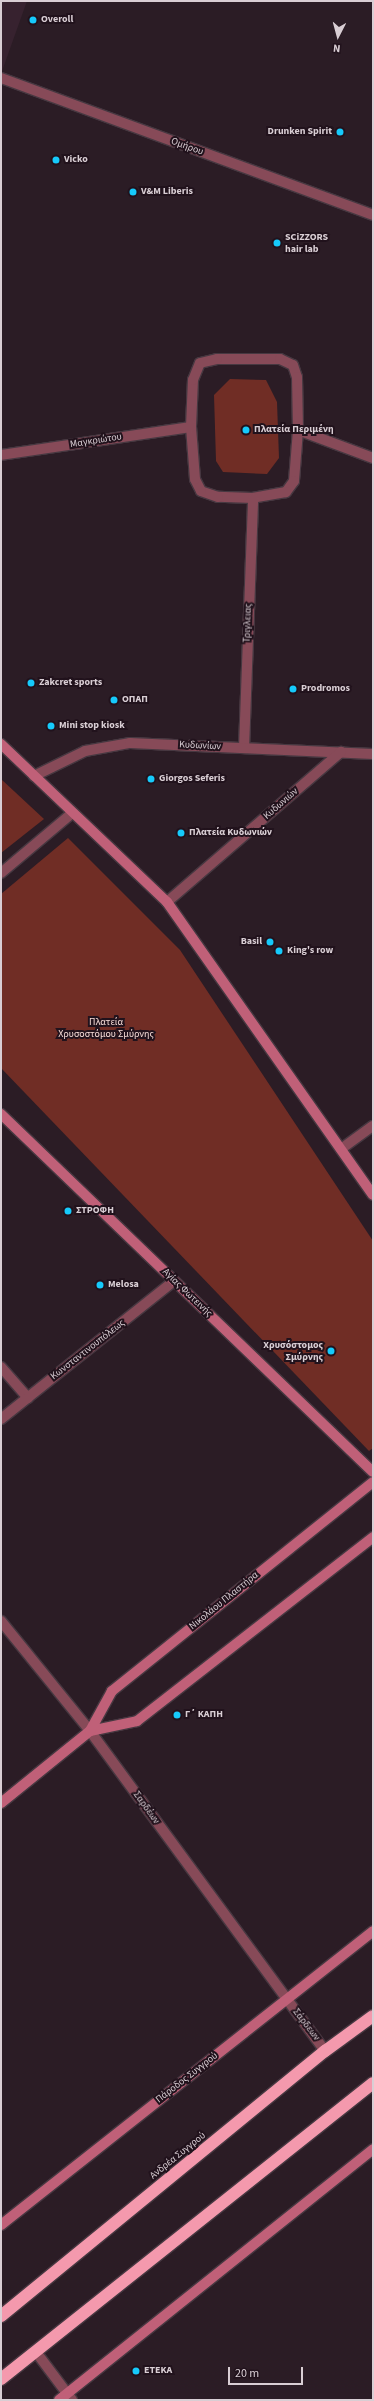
<!DOCTYPE html>
<meta charset="utf-8">
<style>
body{margin:0}
#map{position:relative;width:374px;height:2401px;overflow:hidden;background:#2b1c25;font-family:"Source Sans 3",sans-serif}
div>[style]{position:absolute}
[style*='--x']{left:calc(var(--x)*1px);top:calc(var(--y)*1px);width:calc(var(--w)*1px);rotate:calc(var(--a)*1deg)}
.built>*{inset:0;background:#37222f}
.green>*{inset:0;background:#702d25}
.roads{filter:drop-shadow(1px 0 #473841) drop-shadow(-1px 0 #473841) drop-shadow(0 1px #473841) drop-shadow(0 -1px #473841)}
.street>*{height:10px;margin:-5px;padding:0 5px;transform-origin:5px;border-radius:5px;background:#874a58}
.secondary>*{height:10px;margin:-5px;padding:0 5px;transform-origin:5px;border-radius:5px;background:#c06078}
.highway>*{height:12px;margin:-6px;padding:0 6px;transform-origin:6px;border-radius:6px;background:#f499ad}
.dots>*{width:11px;height:11px;translate:-50% -50%;box-sizing:border-box;border:2px solid #21121c;border-radius:50%}
span{translate:-50% -50%;white-space:nowrap;text-align:center;line-height:1.15;-webkit-text-stroke:4px #21121c;paint-order:stroke}
.poi-label{font-size:10px;color:#d9ced4;font-weight:700}
.left{translate:0 -50%;text-align:left}
.right{translate:-100% -50%;text-align:right}
.street-label{font-size:10px;color:#d9ced4}
.park-label{font-size:10px;color:#f7dcd7}
.frame{position:absolute;inset:0;border:2px solid #d9ced4;pointer-events:none}
.north{position:absolute;left:318px;top:16px;width:40px;height:40px;-webkit-text-stroke:3px #21121c;paint-order:stroke;rotate:186deg;font-size:11px;font-weight:700;line-height:16px;text-align:center;color:#d9ced4}
.north::after{content:'';display:block;margin:auto;width:14px;height:18px;background:#d9ced4;clip-path:polygon(50% 0,100% 100%,50% 72%,0 100%)}
.scale{position:absolute;left:228px;top:2367px;width:75px;height:18px;box-sizing:border-box;border:2px solid #d9ced4;border-top:0;padding-left:5px;font-size:12px;line-height:14px;white-space:nowrap;color:#d9ced4;-webkit-text-stroke:3px #21121c;paint-order:stroke}
</style>
<div id="map">
<div class="built">
<div style="clip-path:polygon(1px 1px,27px 1px,1px 74px)"></div>
</div>
<div class="green">
<div style="clip-path:polygon(230px 379px,266px 380px,277px 402px,279px 458px,267px 474px,223px 472px,216px 461px,214px 395px)"></div>
<div style="clip-path:polygon(1px 779px,44px 819px,1px 853px)"></div>
<div style="clip-path:polygon(68px 838px,180px 950px,373px 1241px,373px 1448px,369px 1451px,1px 1068px,1px 894px)"></div>
</div>
<div class="roads">
<div class="street">
<div style="--x:1;--y:78;--w:396;--a:20.2"></div>
<div style="--x:217;--y:359;--w:63;--a:0"></div>
<div style="--x:280;--y:359;--w:14;--a:25"></div>
<div style="--x:293;--y:365;--w:13;--a:72"></div>
<div style="--x:297;--y:377;--w:53;--a:88.9"></div>
<div style="--x:298;--y:430;--w:51;--a:94.5"></div>
<div style="--x:294;--y:481;--w:14;--a:126"></div>
<div style="--x:286;--y:492;--w:34;--a:170"></div>
<div style="--x:253;--y:498;--w:35;--a:-178"></div>
<div style="--x:218;--y:497;--w:18;--a:-161"></div>
<div style="--x:201;--y:491;--w:13;--a:-117"></div>
<div style="--x:195;--y:479;--w:52;--a:-94.4"></div>
<div style="--x:191;--y:427;--w:47;--a:-87.6"></div>
<div style="--x:193;--y:380;--w:18;--a:-68"></div>
<div style="--x:200;--y:363;--w:17;--a:-13"></div>
<div style="--x:298;--y:430;--w:80;--a:20.5"></div>
<div style="--x:1;--y:455;--w:192;--a:-8.4"></div>
<div style="--x:244;--y:748;--w:250;--a:-87.9"></div>
<div style="--x:34;--y:776;--w:57;--a:-26.1"></div>
<div style="--x:85;--y:751;--w:46;--a:-10.1"></div>
<div style="--x:130;--y:743;--w:243;--a:2.6"></div>
<div style="--x:1;--y:873;--w:92;--a:-40.1"></div>
<div style="--x:167;--y:902;--w:230;--a:-40.8"></div>
<div style="--x:341;--y:1149;--w:39;--a:-36"></div>
<div style="--x:1;--y:1367;--w:41;--a:48.9"></div>
<div style="--x:1;--y:1419;--w:221;--a:-38.6"></div>
<div style="--x:1;--y:1621;--w:141;--a:51"></div>
<div style="--x:90;--y:1731;--w:397;--a:53.7"></div>
<div style="--x:36;--y:2352;--w:60;--a:53.1"></div>
</div>
<div class="secondary">
<div style="--x:1;--y:744;--w:229;--a:43.6"></div>
<div style="--x:167;--y:902;--w:358;--a:54.9"></div>
<div style="--x:1;--y:1114;--w:516;--a:43.9"></div>
<div style="--x:90;--y:1731;--w:48;--a:-12"></div>
<div style="--x:137;--y:1721;--w:299;--a:-37.9"></div>
<div style="--x:1;--y:1803;--w:114;--a:-39"></div>
<div style="--x:90;--y:1731;--w:46;--a:-61.2"></div>
<div style="--x:112;--y:1691;--w:334;--a:-38.7"></div>
<div style="--x:1;--y:2225;--w:474;--a:-38.3"></div>
<div style="--x:59;--y:2400;--w:402;--a:-38.6"></div>
</div>
<div class="highway">
<div style="--x:1;--y:2316;--w:419;--a:-39.3"></div>
<div style="--x:325;--y:2051;--w:59;--a:-36.1"></div>
<div style="--x:1;--y:2379;--w:475;--a:-38.5"></div>
</div>
</div>
<div class="dots">
<div style="left:33px;top:20px;background:#16cafb"></div>
<div style="left:340px;top:132px;background:#16cafb"></div>
<div style="left:56px;top:160px;background:#16cafb"></div>
<div style="left:133px;top:192px;background:#16cafb"></div>
<div style="left:277px;top:243px;background:#16cafb"></div>
<div style="left:246px;top:430px;background:#16cafb"></div>
<div style="left:31px;top:683px;background:#16cafb"></div>
<div style="left:293px;top:689px;background:#16cafb"></div>
<div style="left:114px;top:700px;background:#16cafb"></div>
<div style="left:51px;top:726px;background:#16cafb"></div>
<div style="left:151px;top:779px;background:#16cafb"></div>
<div style="left:181px;top:833px;background:#16cafb"></div>
<div style="left:270px;top:942px;background:#16cafb"></div>
<div style="left:279px;top:951px;background:#16cafb"></div>
<div style="left:68px;top:1211px;background:#16cafb"></div>
<div style="left:100px;top:1285px;background:#16cafb"></div>
<div style="left:331px;top:1351px;background:#16cafb"></div>
<div style="left:177px;top:1715px;background:#16cafb"></div>
<div style="left:136px;top:2371px;background:#16cafb"></div>
</div>
<div class="poi-label">
<span class="left" style="left:41px;top:20px">Overoll</span>
<span class="right" style="left:332px;top:132px">Drunken Spirit</span>
<span class="left" style="left:64px;top:160px">Vicko</span>
<span class="left" style="left:141px;top:192px">V&amp;M Liberis</span>
<span class="left" style="left:285px;top:243px">SCiZZORS<br>hair lab</span>
<span class="left" style="left:254px;top:430px">Πλατεία Περιμένη</span>
<span class="left" style="left:39px;top:683px">Zakcret sports</span>
<span class="left" style="left:301px;top:689px">Prodromos</span>
<span class="left" style="left:122px;top:700px">ΟΠΑΠ</span>
<span class="left" style="left:59px;top:726px">Mini stop kiosk</span>
<span class="left" style="left:159px;top:779px">Giorgos Seferis</span>
<span class="left" style="left:189px;top:833px">Πλατεία Κυδωνιών</span>
<span class="right" style="left:262px;top:942px">Basil</span>
<span class="left" style="left:287px;top:951px">King's row</span>
<span class="left" style="left:76px;top:1211px">ΣΤΡΟΦΗ</span>
<span class="left" style="left:108px;top:1285px">Melosa</span>
<span class="right" style="left:323px;top:1351px">Χρυσόστομος<br>Σμύρνης</span>
<span class="left" style="left:185px;top:1715px">Γ΄ ΚΑΠΗ</span>
<span class="left" style="left:144px;top:2371px">ΕΤΕΚΑ</span>
</div>
<div class="street-label">
<span style="left:187px;top:147px;rotate:20deg">Ομήρου</span>
<span style="left:96px;top:441px;rotate:-9deg">Μαγκριώτου</span>
<span style="left:248px;top:623px;rotate:-88deg">Τριγλειας</span>
<span style="left:200px;top:746px;rotate:3deg">Κυδωνίων</span>
<span style="left:281px;top:804px;rotate:-41deg">Κυδωνιών</span>
<span style="left:187px;top:1293px;rotate:44deg">Αγίας Φωτεινής</span>
<span style="left:88px;top:1350px;rotate:-38deg">Κωνσταντινουπόλεως</span>
<span style="left:224px;top:1601px;rotate:-39deg">Νικολάου Πλαστήρα</span>
<span style="left:146px;top:1808px;rotate:54deg">Σαρδέων</span>
<span style="left:306px;top:2025px;rotate:52deg">Σάρδεων</span>
<span style="left:187px;top:2078px;rotate:-38deg">Πάροδος Συγγρού</span>
<span style="left:178px;top:2156px;rotate:-39deg">Ανδρέα Συγγρού</span>
</div>
<div class="park-label">
<span style="left:106px;top:1028px">Πλατεία<br>Χρυσοστόμου Σμύρνης</span>
</div>
<div class="frame"></div>
<div class="north">N</div>
<div class="scale">20 m</div>
</div>
